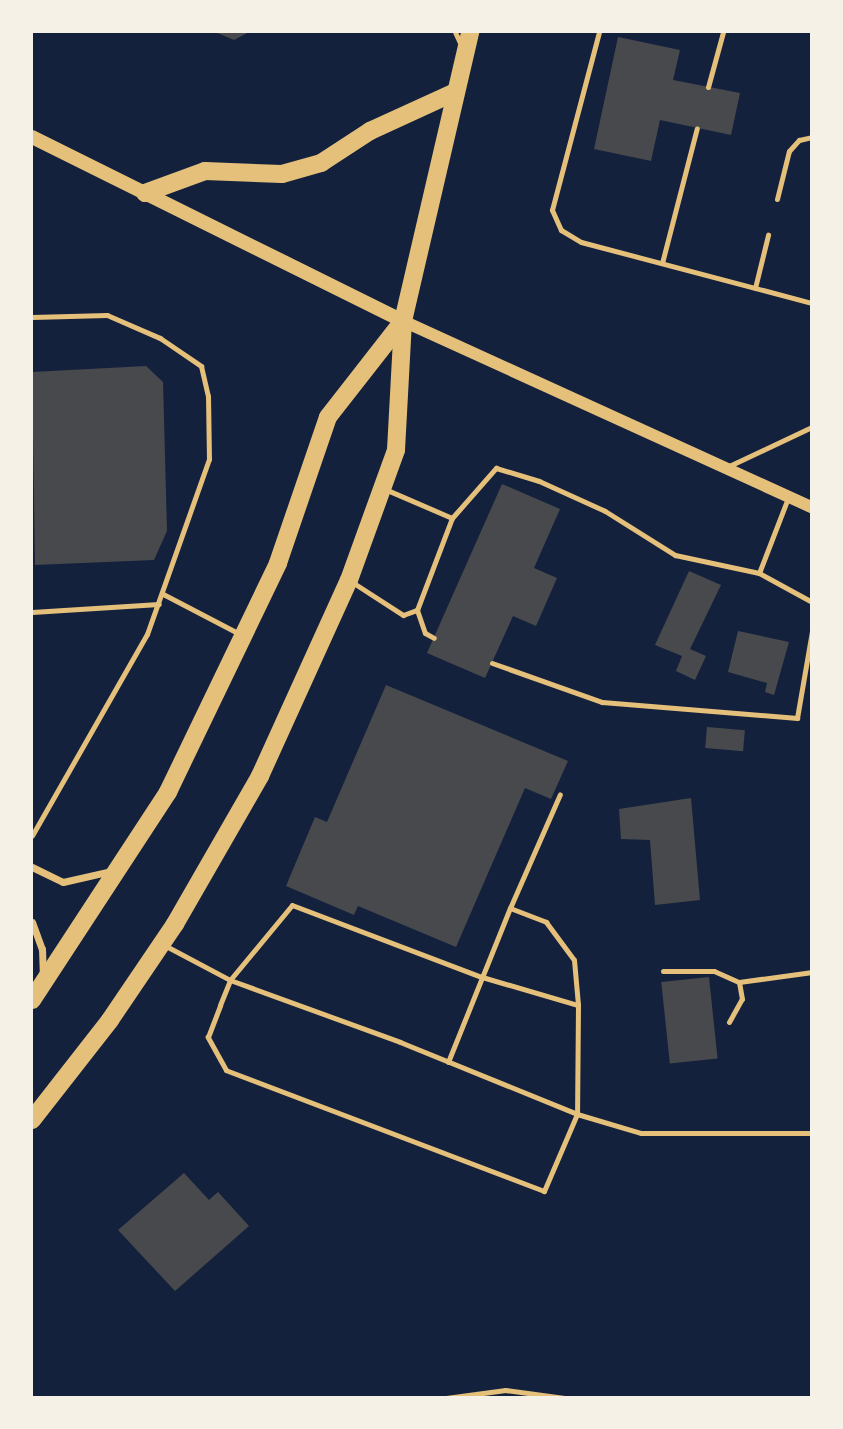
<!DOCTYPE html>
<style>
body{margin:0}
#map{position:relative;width:843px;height:1429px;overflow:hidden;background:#14213d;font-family:"Zilla Slab",serif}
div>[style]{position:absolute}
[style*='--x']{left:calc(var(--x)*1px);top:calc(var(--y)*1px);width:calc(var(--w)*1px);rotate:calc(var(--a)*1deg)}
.building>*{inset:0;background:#48494c;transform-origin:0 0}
.service>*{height:5px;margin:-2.5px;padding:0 2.5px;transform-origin:2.5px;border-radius:2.5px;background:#e5c07b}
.minor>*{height:7px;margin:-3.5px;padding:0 3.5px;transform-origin:3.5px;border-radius:3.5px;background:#e5c07b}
.tertiary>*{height:12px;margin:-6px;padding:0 6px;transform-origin:6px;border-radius:6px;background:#e5c07b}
.secondary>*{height:14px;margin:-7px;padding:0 7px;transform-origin:7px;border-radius:7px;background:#e5c07b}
.primary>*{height:18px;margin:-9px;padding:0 9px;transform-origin:9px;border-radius:9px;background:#e5c07b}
span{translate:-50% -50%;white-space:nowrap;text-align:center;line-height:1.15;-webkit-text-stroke:7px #f6f1e7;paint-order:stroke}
.frame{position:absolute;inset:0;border:33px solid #f6f1e7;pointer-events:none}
</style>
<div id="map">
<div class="building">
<div style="clip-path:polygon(215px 32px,249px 32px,234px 40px)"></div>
<div style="clip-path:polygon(618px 37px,680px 50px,673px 80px,740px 93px,731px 135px,660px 120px,651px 161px,594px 149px)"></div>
<div style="clip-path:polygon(146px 366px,163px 382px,167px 531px,154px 560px,35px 565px,32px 372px)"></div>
<div style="clip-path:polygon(502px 484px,560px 509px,534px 568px,557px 578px,536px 626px,513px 616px,485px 678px,427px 653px)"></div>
<div style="clip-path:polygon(689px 571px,721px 585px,690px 649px,706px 656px,695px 680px,676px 671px,682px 656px,655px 645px)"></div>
<div style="clip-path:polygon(738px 631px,789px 642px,774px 695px,765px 692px,767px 683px,728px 672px)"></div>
<div style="clip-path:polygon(386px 685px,568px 761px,551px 799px,525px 788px,456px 947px,358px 906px,354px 915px,286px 886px,315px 817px,327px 822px)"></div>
<div style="left:707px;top:727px;width:38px;height:21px;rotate:5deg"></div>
<div style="clip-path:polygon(691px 798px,700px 900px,655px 905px,650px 840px,621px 839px,619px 809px)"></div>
<div style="left:709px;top:977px;width:82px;height:48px;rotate:84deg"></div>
<div style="clip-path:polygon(184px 1173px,209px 1200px,218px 1192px,249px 1226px,175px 1291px,118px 1230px)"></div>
</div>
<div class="service">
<div style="--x:455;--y:32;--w:14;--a:65"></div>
<div style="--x:599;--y:32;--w:184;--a:104.8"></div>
<div style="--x:552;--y:210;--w:22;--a:66"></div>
<div style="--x:561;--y:230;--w:23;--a:31"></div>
<div style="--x:581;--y:242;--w:239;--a:14.8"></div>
<div style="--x:708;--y:87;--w:57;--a:-74.7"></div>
<div style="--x:777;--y:199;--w:49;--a:-76"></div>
<div style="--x:789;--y:151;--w:15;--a:-48"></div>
<div style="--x:799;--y:140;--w:13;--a:-13"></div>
<div style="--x:662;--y:263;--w:139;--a:-75.5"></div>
<div style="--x:755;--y:288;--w:55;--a:-76.2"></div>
<div style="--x:32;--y:317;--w:75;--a:-1.5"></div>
<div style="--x:107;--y:315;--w:58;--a:23.5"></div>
<div style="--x:160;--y:338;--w:50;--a:34.3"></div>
<div style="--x:201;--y:366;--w:31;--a:77"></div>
<div style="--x:208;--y:396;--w:63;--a:89.1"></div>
<div style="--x:209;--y:459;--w:186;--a:109.5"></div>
<div style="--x:147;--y:634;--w:232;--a:119.7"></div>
<div style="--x:729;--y:466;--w:92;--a:-25.2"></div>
<div style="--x:452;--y:518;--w:67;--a:-48.7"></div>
<div style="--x:496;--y:468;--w:45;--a:16.8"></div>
<div style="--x:539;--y:481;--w:72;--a:24.4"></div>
<div style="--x:605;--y:511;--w:83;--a:32.2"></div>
<div style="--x:675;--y:555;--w:86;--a:12.1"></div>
<div style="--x:759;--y:573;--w:60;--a:28.7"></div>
<div style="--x:759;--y:573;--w:80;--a:-68.9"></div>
<div style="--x:352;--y:582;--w:61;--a:32.9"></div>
<div style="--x:403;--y:615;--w:15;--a:-20"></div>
<div style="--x:417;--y:610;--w:98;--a:-69.2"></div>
<div style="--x:452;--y:518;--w:71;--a:-156.7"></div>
<div style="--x:163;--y:594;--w:87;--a:27.5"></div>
<div style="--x:417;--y:610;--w:24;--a:71"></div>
<div style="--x:425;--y:633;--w:10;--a:29"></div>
<div style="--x:32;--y:612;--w:127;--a:-3.6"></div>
<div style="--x:492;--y:663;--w:117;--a:19.5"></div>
<div style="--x:602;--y:702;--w:196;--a:4.7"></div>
<div style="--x:797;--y:718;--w:88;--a:-80.2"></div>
<div style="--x:292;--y:905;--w:203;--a:20.8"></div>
<div style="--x:482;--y:977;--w:100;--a:16.3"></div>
<div style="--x:578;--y:1005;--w:109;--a:90.5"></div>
<div style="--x:577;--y:1114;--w:84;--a:113.2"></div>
<div style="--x:544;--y:1191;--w:340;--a:-159.2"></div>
<div style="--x:226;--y:1070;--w:38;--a:-119"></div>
<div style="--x:208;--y:1037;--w:34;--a:-69"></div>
<div style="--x:220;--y:1005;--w:27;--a:-68"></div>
<div style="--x:230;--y:980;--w:97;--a:-50.4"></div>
<div style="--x:510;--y:908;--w:124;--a:-66.3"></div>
<div style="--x:164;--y:945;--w:75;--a:27.9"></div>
<div style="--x:230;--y:980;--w:181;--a:20"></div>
<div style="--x:400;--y:1042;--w:191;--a:22.1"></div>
<div style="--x:577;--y:1114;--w:67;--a:16.5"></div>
<div style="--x:641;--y:1133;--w:171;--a:0"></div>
<div style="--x:663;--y:971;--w:51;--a:0"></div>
<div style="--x:714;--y:971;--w:27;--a:24"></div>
<div style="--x:739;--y:982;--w:74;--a:-7.8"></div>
<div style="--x:729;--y:1022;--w:26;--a:-61"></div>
<div style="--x:742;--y:999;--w:17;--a:-100"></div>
<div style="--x:448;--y:1062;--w:166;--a:-68.1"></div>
<div style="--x:510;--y:908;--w:39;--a:21"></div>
<div style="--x:546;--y:922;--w:47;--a:53.6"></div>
<div style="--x:574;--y:960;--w:45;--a:84.9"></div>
<div style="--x:446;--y:1398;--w:60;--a:-7.7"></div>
<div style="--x:505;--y:1390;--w:60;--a:7.7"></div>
</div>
<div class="minor">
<div style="--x:32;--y:867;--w:34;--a:26"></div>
<div style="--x:63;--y:882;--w:49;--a:-12.9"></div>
<div style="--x:32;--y:922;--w:29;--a:70"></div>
<div style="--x:42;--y:949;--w:26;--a:88"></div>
</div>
<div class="tertiary">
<div style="--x:403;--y:321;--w:449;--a:24.5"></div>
</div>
<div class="secondary">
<div style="--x:32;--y:137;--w:414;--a:26.4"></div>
</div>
<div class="primary">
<div style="--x:145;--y:193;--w:64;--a:-20.1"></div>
<div style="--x:205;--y:171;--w:77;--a:2.2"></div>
<div style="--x:282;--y:174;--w:41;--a:-15.8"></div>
<div style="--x:321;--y:163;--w:59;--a:-33.1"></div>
<div style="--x:370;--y:131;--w:94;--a:-24.6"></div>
<div style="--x:32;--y:1000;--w:249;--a:-56.8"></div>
<div style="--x:168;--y:792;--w:254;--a:-64.3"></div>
<div style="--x:278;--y:563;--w:154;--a:-71.1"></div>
<div style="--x:328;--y:417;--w:122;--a:-52"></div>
<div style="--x:32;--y:1120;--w:127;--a:-52"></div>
<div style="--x:110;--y:1020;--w:116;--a:-55.9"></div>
<div style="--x:175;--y:924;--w:171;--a:-60.1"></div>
<div style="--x:260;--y:776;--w:215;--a:-65.6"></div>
<div style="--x:349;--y:580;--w:138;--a:-70.1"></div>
<div style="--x:396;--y:450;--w:129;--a:-86.9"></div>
<div style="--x:403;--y:321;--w:297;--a:-76.9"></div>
</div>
<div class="frame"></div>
</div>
